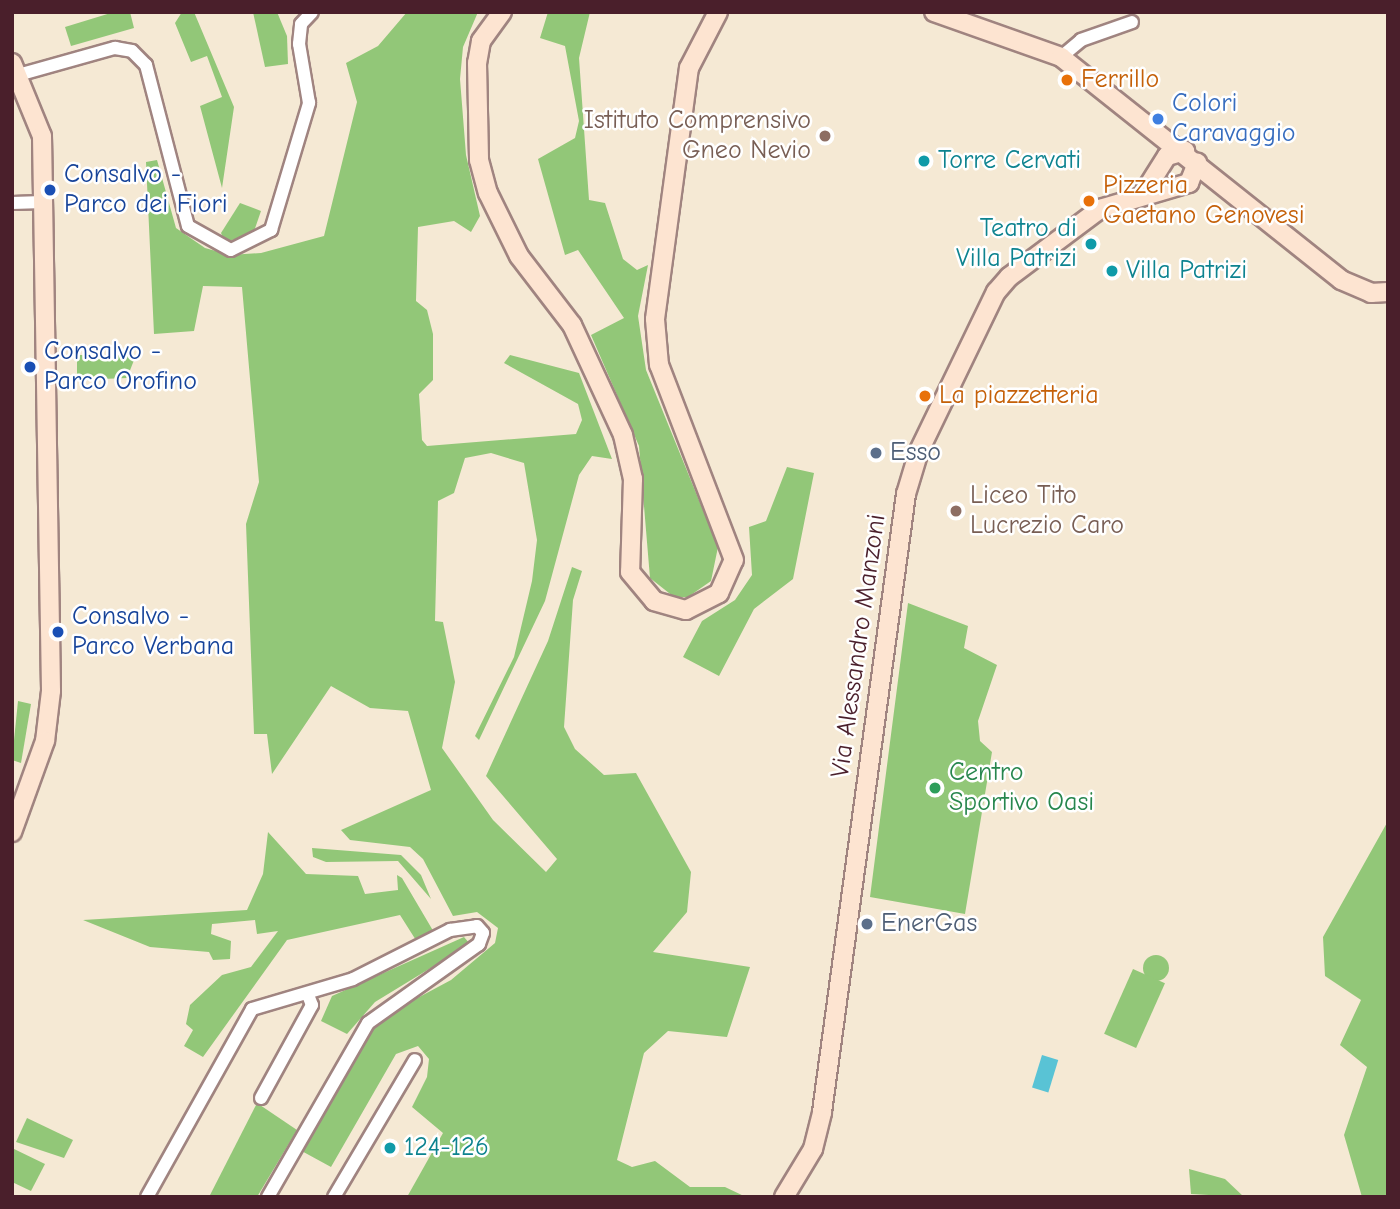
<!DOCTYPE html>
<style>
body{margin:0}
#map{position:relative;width:1400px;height:1209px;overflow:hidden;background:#f5e9d4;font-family:"Comic Neue",sans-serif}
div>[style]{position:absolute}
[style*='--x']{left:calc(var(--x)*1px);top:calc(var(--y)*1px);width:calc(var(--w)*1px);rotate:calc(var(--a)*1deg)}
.green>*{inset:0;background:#92c778;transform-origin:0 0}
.round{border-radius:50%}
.water>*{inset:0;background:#59c3d5;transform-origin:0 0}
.roads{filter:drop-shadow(2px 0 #a08480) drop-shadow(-2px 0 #a08480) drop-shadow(0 2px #a08480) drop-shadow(0 -2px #a08480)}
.street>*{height:12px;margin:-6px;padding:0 6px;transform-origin:6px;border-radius:6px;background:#fff}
.secondary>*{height:18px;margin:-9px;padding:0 9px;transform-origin:9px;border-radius:9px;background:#fde4d1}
.dots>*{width:19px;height:19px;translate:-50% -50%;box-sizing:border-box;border:4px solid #fff;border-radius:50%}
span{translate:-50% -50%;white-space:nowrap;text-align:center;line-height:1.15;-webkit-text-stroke:5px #fff;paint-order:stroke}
.food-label{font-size:26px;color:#c56008}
.left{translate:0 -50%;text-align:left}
.shop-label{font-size:26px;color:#366cbe}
.education-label{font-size:26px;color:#785e54}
.right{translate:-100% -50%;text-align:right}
.culture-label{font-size:26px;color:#0d838f}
.transit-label{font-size:26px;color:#164399}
.service-label{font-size:26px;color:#4e5e75}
.street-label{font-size:26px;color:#4a1f2b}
.leisure-label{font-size:26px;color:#27864d}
.frame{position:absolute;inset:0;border:14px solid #4a1f2b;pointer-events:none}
</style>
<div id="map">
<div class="green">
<div style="clip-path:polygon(114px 12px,130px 12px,134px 28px,71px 46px,65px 27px)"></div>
<div style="clip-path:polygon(182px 12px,194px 12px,234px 107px,222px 188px,200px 106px,222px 97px,207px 56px,191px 62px,175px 23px)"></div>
<div style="clip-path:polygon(253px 12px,277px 12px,287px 36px,288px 64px,265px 67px)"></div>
<div style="clip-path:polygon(407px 12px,478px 12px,463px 47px,460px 79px,466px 155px,480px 216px,471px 232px,454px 221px,418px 227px,416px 301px,427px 310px,433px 334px,433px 380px,419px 394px,422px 440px,427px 446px,576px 434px,582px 420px,578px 404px,504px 363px,510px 355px,579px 373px,612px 459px,592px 456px,579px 475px,545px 601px,479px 740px,475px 736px,514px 657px,532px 581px,537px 540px,524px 463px,491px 453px,465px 458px,454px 493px,438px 501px,435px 621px,443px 622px,455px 682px,442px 748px,493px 820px,546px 872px,557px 859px,486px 776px,548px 641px,572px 567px,582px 571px,573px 600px,564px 727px,575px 749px,604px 775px,636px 773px,691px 872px,687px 912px,653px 952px,750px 967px,727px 1037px,668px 1031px,644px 1053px,617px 1160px,632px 1167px,655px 1161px,690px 1187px,725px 1187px,746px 1197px,407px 1197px,443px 1133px,412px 1107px,427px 1077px,429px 1059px,418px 1046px,396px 1054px,331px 1167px,298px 1149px,369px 1024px,451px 980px,495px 943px,498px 928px,477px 912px,453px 916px,423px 859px,410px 847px,350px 840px,341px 830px,431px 790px,408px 711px,370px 708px,331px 686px,272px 774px,267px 734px,254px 734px,246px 524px,259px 482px,242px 287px,203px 286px,194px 331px,154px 334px,146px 162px,157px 160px,176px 228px,205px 248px,230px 255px,261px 253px,324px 236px,357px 102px,346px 63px,378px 46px)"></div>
<div style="clip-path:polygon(548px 12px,590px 12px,579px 58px,589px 200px,605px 203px,623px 259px,637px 270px,648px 265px,638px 316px,646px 370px,718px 547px,711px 581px,688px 597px,674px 597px,650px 578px,639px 446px,591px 335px,624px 318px,578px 250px,565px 255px,538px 159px,575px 138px,579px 121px,565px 46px,540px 38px)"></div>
<div style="clip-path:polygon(240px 203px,261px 211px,253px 234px,225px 242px,221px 233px)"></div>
<div style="clip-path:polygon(77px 355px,136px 355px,127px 378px,77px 380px)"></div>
<div style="clip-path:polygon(787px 467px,814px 473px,793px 579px,754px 609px,719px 676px,683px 657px,702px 621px,735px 600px,752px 575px,749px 527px,766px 521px)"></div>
<div style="clip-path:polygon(908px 603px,968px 626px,964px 648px,997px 665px,978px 721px,980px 741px,992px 752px,965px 914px,870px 897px)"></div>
<div style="clip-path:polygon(18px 701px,31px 704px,21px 763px,12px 760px)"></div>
<div style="clip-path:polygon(1388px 821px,1388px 1197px,1362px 1197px,1344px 1135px,1367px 1067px,1340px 1045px,1361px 1000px,1325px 976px,1323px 937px)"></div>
<div style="clip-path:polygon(268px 832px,306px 874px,358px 876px,365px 894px,398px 890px,397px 875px,402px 878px,435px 934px,419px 945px,400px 915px,287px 940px,203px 1057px,184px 1046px,193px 1030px,186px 1024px,190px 1005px,222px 975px,251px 967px,278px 931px,257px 934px,255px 920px,212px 924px,211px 934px,231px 941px,230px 959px,213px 960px,209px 952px,150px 947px,83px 920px,247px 910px,263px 874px)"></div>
<div style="clip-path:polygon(312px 848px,401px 855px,421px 875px,431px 899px,398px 861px,326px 862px,313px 857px)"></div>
<div style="clip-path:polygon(464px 937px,470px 944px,375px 1002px,347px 1034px,321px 1021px,332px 996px)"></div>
<div class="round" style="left:1143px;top:955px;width:26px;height:26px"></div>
<div style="left:1133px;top:969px;width:35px;height:71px;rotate:24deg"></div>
<div style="clip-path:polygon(257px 1103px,297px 1130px,257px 1197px,209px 1197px)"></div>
<div style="clip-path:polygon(27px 1118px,73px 1140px,64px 1158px,16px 1142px)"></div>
<div style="clip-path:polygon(12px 1148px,45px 1164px,31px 1191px,12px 1182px)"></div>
<div style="clip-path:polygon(1189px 1169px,1225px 1179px,1244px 1197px,1191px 1194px)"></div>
</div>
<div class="water">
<div style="left:1042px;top:1055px;width:17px;height:34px;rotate:17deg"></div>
</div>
<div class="roads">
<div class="street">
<div style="--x:1061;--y:57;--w:26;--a:-40"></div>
<div style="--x:1081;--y:40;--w:54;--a:-19.4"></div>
<div style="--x:18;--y:75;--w:101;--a:-15.6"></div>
<div style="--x:115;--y:48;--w:17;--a:10"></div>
<div style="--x:132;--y:51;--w:20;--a:45"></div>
<div style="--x:146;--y:65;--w:166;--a:75.4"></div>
<div style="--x:188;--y:226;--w:49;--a:29.2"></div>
<div style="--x:231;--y:250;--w:45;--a:-26.6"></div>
<div style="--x:271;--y:230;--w:133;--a:-73.3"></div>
<div style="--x:309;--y:103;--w:60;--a:-99.6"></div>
<div style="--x:299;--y:44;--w:20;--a:-84"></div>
<div style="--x:301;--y:24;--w:16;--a:-47"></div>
<div style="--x:12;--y:203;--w:31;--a:-2"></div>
<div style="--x:261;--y:1098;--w:106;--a:-61.3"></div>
<div style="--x:312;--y:1005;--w:11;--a:-112"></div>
<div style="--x:147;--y:1197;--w:215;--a:-60.8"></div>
<div style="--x:252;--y:1009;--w:105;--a:-16.5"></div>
<div style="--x:353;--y:979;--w:109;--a:-26.8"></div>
<div style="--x:450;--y:930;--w:27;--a:-8"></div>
<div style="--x:477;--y:926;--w:9;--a:49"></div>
<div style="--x:483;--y:933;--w:12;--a:110"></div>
<div style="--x:479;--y:944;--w:136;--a:144.6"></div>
<div style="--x:368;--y:1023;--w:201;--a:119.9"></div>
<div style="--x:334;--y:1197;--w:159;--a:-59.4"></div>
</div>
<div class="secondary">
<div style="--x:502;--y:12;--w:36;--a:126"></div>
<div style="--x:481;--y:41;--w:22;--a:100"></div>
<div style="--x:477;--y:63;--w:97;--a:88.8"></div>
<div style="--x:479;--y:160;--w:34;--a:75"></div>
<div style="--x:488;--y:193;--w:70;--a:63.8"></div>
<div style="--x:519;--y:256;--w:87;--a:52.5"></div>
<div style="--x:572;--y:325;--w:121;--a:65.1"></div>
<div style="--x:623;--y:435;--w:45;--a:77.2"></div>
<div style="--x:633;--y:479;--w:93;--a:91.8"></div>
<div style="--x:630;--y:572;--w:38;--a:50"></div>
<div style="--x:654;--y:601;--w:33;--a:16"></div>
<div style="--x:686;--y:610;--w:37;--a:-27"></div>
<div style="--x:719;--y:593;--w:36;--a:-66"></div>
<div style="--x:734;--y:560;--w:209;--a:-111"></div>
<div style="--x:659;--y:365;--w:46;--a:-95"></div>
<div style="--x:655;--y:319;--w:253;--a:-82.3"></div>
<div style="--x:689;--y:68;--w:63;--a:-62.6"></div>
<div style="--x:934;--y:12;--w:135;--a:19.5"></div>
<div style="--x:1061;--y:57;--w:358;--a:38.5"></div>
<div style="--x:1341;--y:280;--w:33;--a:23"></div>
<div style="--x:1371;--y:293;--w:17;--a:-3"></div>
<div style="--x:12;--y:63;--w:79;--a:67.7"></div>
<div style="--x:42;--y:136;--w:555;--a:89.07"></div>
<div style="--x:51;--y:691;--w:50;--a:96.8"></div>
<div style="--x:45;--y:741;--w:97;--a:109.9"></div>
<div style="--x:1145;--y:191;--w:41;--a:-57.8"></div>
<div style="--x:1167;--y:156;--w:19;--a:-16"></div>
<div style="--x:784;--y:1197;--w:56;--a:-58.9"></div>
<div style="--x:813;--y:1149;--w:38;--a:-76"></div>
<div style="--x:822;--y:1112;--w:624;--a:-82.26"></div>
<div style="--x:906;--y:494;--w:45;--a:-73.2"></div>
<div style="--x:919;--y:451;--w:177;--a:-64.2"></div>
<div style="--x:996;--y:292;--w:20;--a:-49"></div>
<div style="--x:1009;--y:277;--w:114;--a:-36.8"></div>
<div style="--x:1100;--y:209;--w:93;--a:-16.3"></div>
<div style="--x:1189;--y:183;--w:22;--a:-68"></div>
</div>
</div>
<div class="dots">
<div style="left:1067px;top:80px;background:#e8710a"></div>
<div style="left:1158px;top:119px;background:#3f7fe0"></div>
<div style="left:825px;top:136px;background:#8d6e63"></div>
<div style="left:924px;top:161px;background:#0f9aa8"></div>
<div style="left:50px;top:190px;background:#1a4fb4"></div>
<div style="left:1089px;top:201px;background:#e8710a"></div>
<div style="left:1091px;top:244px;background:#0f9aa8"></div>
<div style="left:1112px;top:271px;background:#0f9aa8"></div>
<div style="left:30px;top:367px;background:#1a4fb4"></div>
<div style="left:925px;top:396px;background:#e8710a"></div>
<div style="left:876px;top:453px;background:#5c6f8a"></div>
<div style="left:956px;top:511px;background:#8d6e63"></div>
<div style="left:58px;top:632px;background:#1a4fb4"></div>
<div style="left:935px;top:788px;background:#2e9e5b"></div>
<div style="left:867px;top:924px;background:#5c6f8a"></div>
<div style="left:390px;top:1148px;background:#0f9aa8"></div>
</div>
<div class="food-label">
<span class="left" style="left:1081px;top:80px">Ferrillo</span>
<span class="left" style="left:1103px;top:201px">Pizzeria<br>Gaetano Genovesi</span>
<span class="left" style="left:939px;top:396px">La piazzetteria</span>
</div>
<div class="shop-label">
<span class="left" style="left:1172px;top:119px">Colori<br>Caravaggio</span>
</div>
<div class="education-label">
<span class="right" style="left:811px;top:136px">Istituto Comprensivo<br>Gneo Nevio</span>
<span class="left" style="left:970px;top:511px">Liceo Tito<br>Lucrezio Caro</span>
</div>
<div class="culture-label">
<span class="left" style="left:938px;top:161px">Torre Cervati</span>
<span class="right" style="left:1077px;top:244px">Teatro di<br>Villa Patrizi</span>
<span class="left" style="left:1126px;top:271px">Villa Patrizi</span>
<span class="left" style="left:404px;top:1148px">124-126</span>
</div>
<div class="transit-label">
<span class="left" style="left:64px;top:190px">Consalvo -<br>Parco dei Fiori</span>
<span class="left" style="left:44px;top:367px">Consalvo -<br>Parco Orofino</span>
<span class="left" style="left:72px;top:632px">Consalvo -<br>Parco Verbana</span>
</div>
<div class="service-label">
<span class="left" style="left:890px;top:453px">Esso</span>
<span class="left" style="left:881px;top:924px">EnerGas</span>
</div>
<div class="street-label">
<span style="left:859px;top:646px;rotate:-82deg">Via Alessandro Manzoni</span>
</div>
<div class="leisure-label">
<span class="left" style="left:949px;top:788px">Centro<br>Sportivo Oasi</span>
</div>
<div class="frame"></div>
</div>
